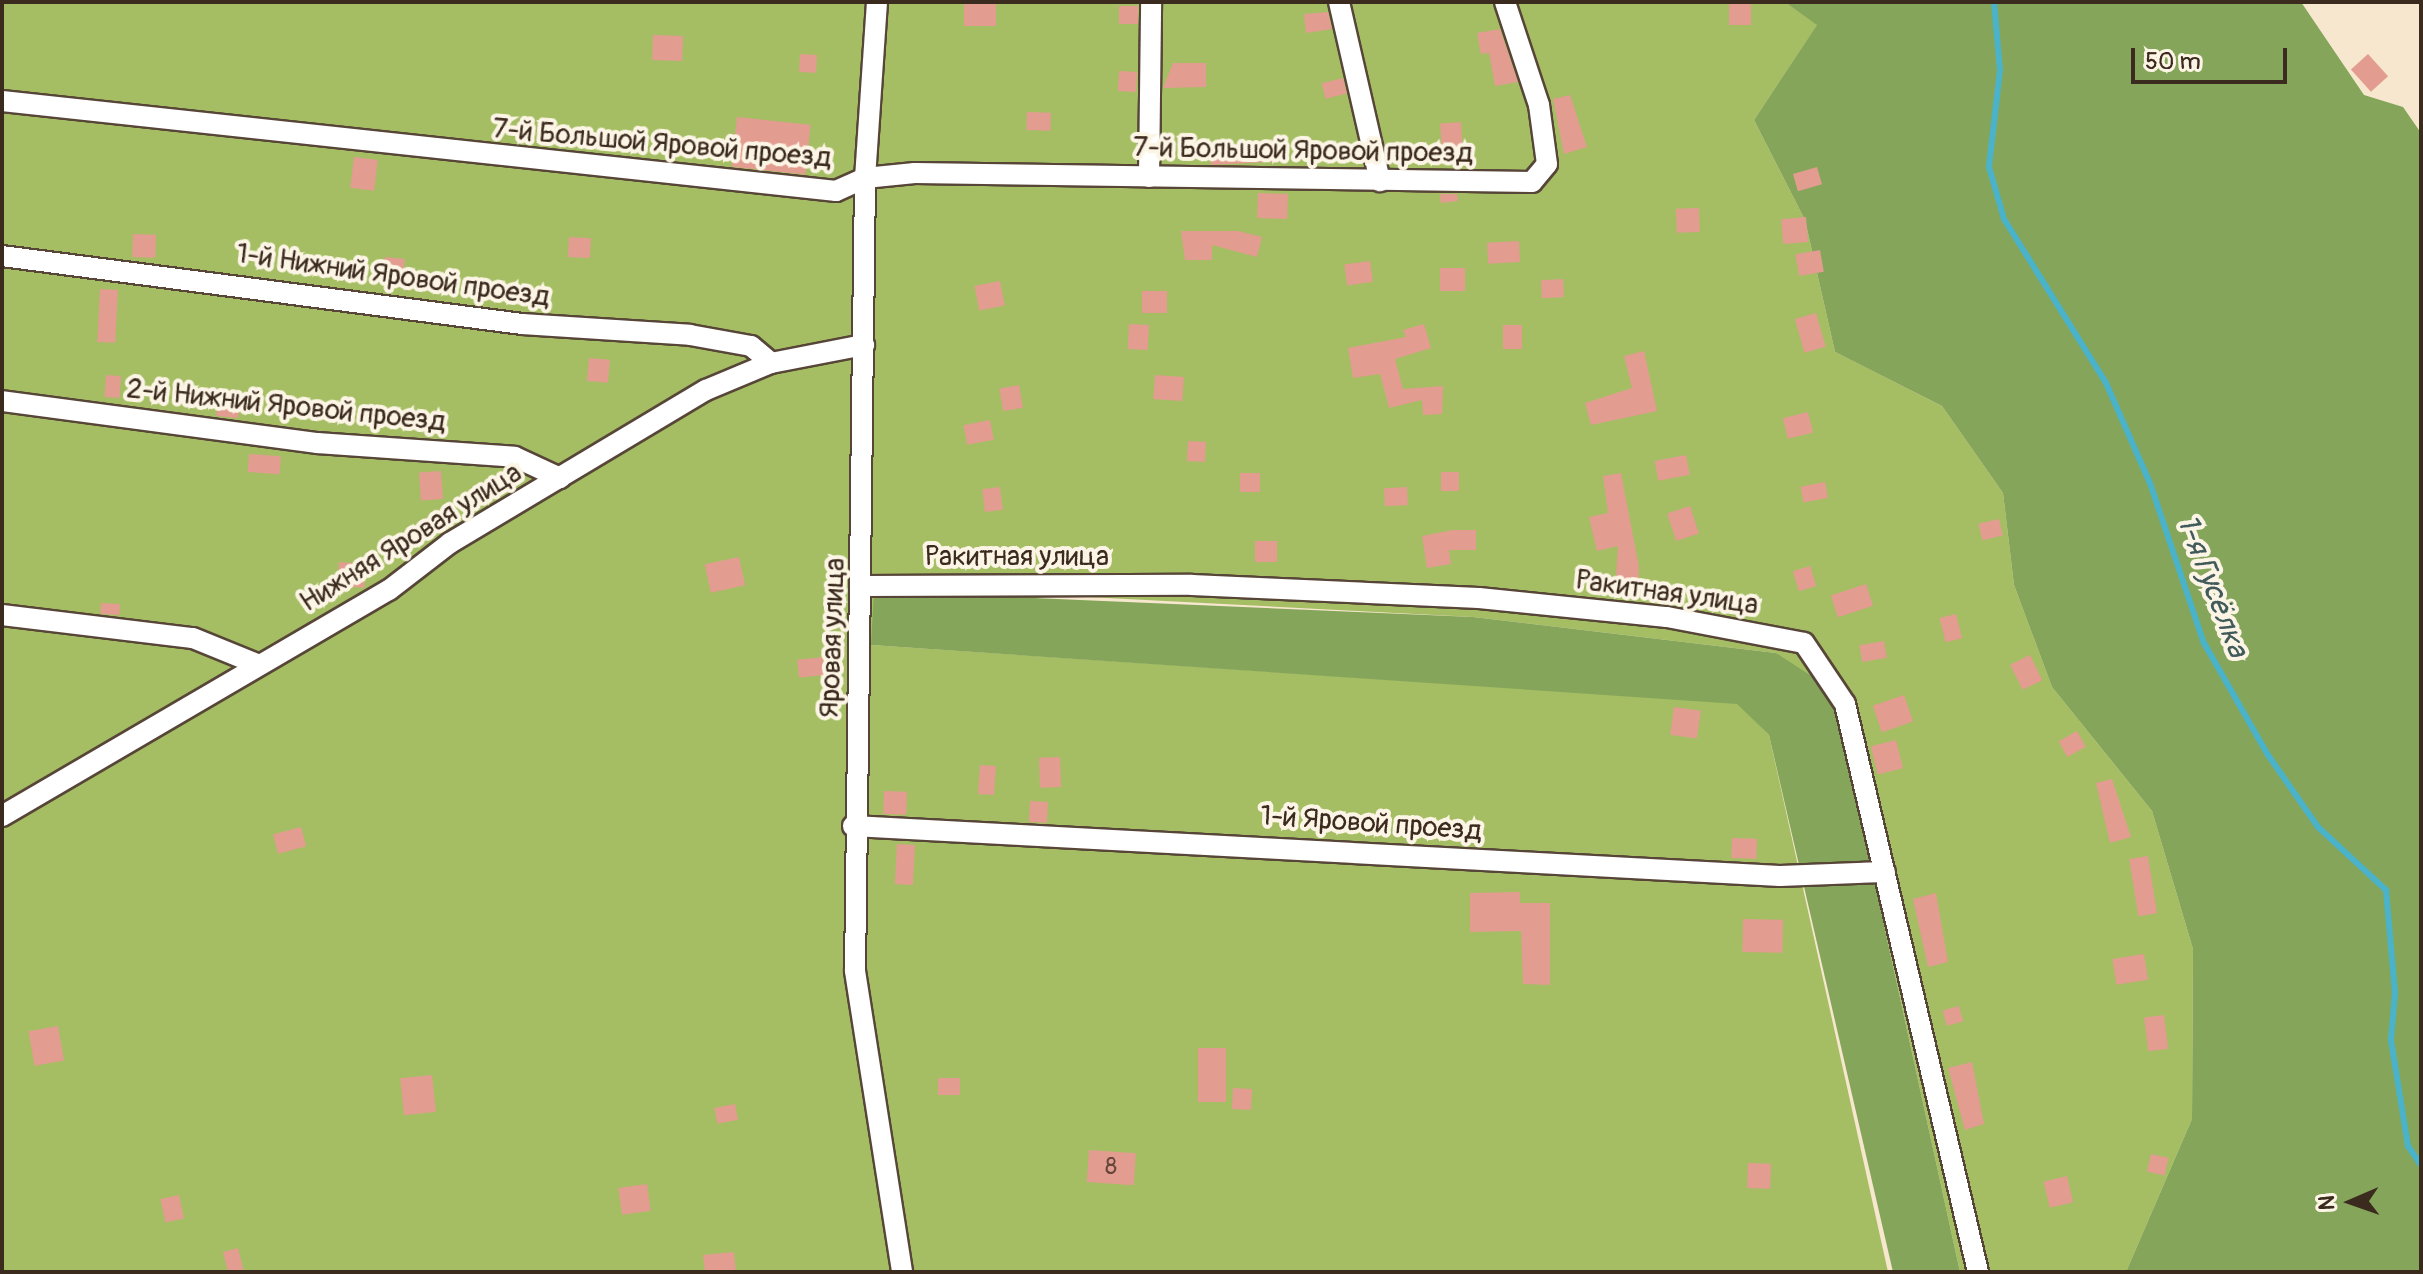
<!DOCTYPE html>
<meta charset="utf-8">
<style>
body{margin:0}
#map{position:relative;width:2423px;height:1274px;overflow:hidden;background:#f7e7ce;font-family:Pangolin,sans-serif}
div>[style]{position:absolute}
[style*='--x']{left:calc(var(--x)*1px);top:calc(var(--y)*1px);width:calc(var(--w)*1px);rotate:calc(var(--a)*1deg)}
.green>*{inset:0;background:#a5be64}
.forest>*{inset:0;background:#84a55a}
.stream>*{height:6px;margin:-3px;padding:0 3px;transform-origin:3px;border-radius:3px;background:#4bb3c9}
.building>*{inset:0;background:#e39c90;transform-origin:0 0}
.roads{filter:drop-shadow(2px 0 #574638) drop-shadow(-2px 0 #574638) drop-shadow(0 2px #574638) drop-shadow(0 -2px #574638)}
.minor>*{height:20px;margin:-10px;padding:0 10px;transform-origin:10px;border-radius:10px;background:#fff}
span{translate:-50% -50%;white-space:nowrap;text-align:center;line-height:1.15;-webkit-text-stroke:8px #fcf5e5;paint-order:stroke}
.number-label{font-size:24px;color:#65463a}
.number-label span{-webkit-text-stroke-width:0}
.street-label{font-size:28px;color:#3b2a1e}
.water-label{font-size:30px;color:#415a5a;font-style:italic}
.frame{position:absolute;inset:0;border:4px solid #3b2a1e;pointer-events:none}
.north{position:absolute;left:2311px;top:1162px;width:80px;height:80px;-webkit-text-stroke:6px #fcf5e5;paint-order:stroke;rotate:268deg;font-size:22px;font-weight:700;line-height:32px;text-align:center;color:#3b2a1e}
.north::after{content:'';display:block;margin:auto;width:28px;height:36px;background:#3b2a1e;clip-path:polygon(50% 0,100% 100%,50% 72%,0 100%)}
.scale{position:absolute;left:2131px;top:48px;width:156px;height:36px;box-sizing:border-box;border:4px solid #3b2a1e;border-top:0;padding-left:10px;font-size:24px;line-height:28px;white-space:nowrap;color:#3b2a1e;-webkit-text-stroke:6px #fcf5e5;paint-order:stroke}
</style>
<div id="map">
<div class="green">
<div style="clip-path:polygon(2px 2px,1785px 2px,1818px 24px,1754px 120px,1805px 220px,1835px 352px,1942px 406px,2003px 493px,2014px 585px,2052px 687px,2152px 811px,2193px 949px,2192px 1119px,2126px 1272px,1960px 1272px,1837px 710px,1776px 653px,1473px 617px,1049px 595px,871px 645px,1737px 703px,1769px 735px,1888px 1272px,2px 1272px)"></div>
</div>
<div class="forest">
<div style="clip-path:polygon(1785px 2px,2301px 2px,2364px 95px,2403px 107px,2421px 133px,2421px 1272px,2126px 1272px,2192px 1119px,2193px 949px,2152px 811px,2052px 687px,2014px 585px,2003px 493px,1942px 406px,1835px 352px,1805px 220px,1754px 120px,1817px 25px)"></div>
<div style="clip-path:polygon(874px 591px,1473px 617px,1776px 653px,1819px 681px,1837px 710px,1960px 1272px,1893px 1272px,1769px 735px,1737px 704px,871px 645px)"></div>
</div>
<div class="stream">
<div style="--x:1994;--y:2;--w:68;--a:85"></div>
<div style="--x:2000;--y:70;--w:98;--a:96.5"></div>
<div style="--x:1989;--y:167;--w:54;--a:73.9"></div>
<div style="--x:2004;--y:219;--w:193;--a:58.1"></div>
<div style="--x:2106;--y:383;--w:109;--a:66.3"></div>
<div style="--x:2150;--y:483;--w:169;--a:71.4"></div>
<div style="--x:2204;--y:643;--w:129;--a:60.3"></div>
<div style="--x:2268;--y:755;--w:88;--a:55.2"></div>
<div style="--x:2318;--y:827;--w:93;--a:42.8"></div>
<div style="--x:2386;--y:890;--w:103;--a:85"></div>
<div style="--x:2395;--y:993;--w:47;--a:94.9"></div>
<div style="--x:2391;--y:1040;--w:107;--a:80.9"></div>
<div style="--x:2408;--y:1146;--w:23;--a:56"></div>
</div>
<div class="building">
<div style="left:964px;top:2px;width:32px;height:24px"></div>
<div style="left:1729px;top:2px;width:22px;height:23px"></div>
<div style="left:1119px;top:6px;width:19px;height:18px"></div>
<div style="clip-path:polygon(1328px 12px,1332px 29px,1306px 33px,1304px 14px)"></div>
<div style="clip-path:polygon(1500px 29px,1518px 82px,1495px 86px,1489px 53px,1481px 54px,1477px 33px)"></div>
<div style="left:653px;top:35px;width:30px;height:25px;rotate:2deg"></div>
<div style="left:800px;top:54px;width:17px;height:18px;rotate:3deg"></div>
<div style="left:2368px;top:54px;width:30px;height:23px;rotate:48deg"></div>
<div style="clip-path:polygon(1173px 63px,1206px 63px,1206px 87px,1163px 88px)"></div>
<div style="left:1119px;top:71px;width:18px;height:20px;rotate:3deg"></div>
<div style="left:1343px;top:78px;width:16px;height:22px;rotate:76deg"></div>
<div style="clip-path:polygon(1570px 95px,1587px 147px,1564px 154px,1553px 99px)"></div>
<div style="left:1027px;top:112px;width:24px;height:18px;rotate:2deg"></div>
<div style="left:737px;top:117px;width:74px;height:50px;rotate:6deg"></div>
<div style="left:1461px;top:122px;width:28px;height:21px;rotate:86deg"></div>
<div style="left:1287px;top:142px;width:19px;height:77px;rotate:87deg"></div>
<div style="left:354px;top:157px;width:24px;height:31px;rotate:7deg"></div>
<div style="left:1817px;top:167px;width:18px;height:25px;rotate:74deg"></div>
<div style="left:1258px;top:193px;width:30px;height:25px;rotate:2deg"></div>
<div style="clip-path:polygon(1440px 194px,1457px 194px,1458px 201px,1441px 203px)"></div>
<div style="left:1699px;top:208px;width:24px;height:23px;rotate:88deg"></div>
<div style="left:1806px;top:217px;width:25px;height:25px;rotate:85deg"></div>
<div style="clip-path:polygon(1181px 231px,1238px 231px,1262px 237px,1257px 257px,1212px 245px,1212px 260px,1185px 260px)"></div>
<div style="left:133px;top:234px;width:23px;height:23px;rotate:2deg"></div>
<div style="left:569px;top:237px;width:22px;height:20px;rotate:3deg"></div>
<div style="left:1519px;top:241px;width:21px;height:32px;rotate:87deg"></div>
<div style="left:1820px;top:250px;width:22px;height:25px;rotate:80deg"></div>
<div style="left:385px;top:257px;width:20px;height:25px;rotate:6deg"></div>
<div style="left:1370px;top:261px;width:21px;height:26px;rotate:82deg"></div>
<div style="left:1440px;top:268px;width:25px;height:23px"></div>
<div style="left:1563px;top:279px;width:18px;height:22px;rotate:87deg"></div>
<div style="left:1000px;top:281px;width:25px;height:26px;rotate:79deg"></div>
<div style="left:100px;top:289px;width:18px;height:53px;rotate:3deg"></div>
<div style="left:1142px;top:291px;width:25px;height:22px"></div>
<div style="left:1816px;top:313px;width:35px;height:22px;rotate:74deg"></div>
<div style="left:1129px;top:324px;width:20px;height:25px;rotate:3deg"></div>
<div style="clip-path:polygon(1424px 324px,1431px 348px,1395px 359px,1403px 389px,1443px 386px,1442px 414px,1423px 415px,1422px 400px,1389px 408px,1380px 374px,1353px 378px,1348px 348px,1406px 337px,1403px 330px)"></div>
<div style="left:1503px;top:325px;width:19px;height:24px"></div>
<div style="clip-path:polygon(1644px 351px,1657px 411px,1591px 425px,1585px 403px,1632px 388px,1624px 356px)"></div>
<div style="left:589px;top:358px;width:21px;height:23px;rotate:5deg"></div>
<div style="left:106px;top:375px;width:15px;height:22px;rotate:4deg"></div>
<div style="left:1155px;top:375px;width:29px;height:24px;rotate:4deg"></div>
<div style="left:1019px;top:385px;width:23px;height:20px;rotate:80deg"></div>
<div style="left:217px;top:408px;width:22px;height:8px;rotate:5deg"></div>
<div style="left:1808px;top:412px;width:21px;height:26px;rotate:76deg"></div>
<div style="left:990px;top:420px;width:20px;height:27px;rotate:79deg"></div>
<div style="left:1188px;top:441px;width:18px;height:20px;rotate:3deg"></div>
<div style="left:249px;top:454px;width:32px;height:18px;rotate:4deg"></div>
<div style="left:1686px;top:455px;width:20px;height:32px;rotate:79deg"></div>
<div style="left:441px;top:471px;width:28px;height:22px;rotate:86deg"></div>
<div style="left:1441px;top:472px;width:18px;height:19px"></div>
<div style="left:1240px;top:473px;width:20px;height:19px"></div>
<div style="clip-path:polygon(1621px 473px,1639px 567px,1638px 591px,1615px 590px,1618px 546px,1597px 551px,1589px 517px,1608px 513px,1603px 476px)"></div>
<div style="left:1825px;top:482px;width:16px;height:25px;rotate:79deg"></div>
<div style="left:1000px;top:487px;width:23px;height:18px;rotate:83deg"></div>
<div style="left:1407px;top:487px;width:18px;height:23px;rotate:87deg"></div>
<div style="left:1690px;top:506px;width:29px;height:24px;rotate:72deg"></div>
<div style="left:1999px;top:519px;width:17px;height:21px;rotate:77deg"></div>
<div style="clip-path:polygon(1453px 530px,1476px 530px,1476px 550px,1449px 550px,1451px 564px,1427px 568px,1422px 536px)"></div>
<div style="left:1255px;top:541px;width:22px;height:21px"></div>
<div style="left:739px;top:557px;width:29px;height:35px;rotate:78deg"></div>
<div style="left:339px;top:562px;width:27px;height:24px;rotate:4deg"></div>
<div style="left:1810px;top:566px;width:21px;height:18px;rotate:73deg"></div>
<div style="left:1866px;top:584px;width:23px;height:37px;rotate:72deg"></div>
<div style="left:101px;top:603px;width:19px;height:11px;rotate:3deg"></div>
<div style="left:1956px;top:614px;width:25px;height:17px;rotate:76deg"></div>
<div style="left:1884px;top:641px;width:17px;height:25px;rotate:80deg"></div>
<div style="left:2030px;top:655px;width:28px;height:22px;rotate:64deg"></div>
<div style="left:823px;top:657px;width:18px;height:26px;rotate:84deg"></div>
<div style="left:1904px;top:695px;width:28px;height:33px;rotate:71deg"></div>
<div style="left:1674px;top:707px;width:27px;height:28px;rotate:8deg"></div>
<div style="left:2077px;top:731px;width:18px;height:21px;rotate:61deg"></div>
<div style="left:1896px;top:740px;width:29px;height:26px;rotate:76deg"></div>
<div style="left:1060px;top:757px;width:30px;height:21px;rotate:88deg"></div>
<div style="left:980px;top:765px;width:16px;height:29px;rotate:4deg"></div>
<div style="clip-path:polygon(2112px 779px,2131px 837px,2110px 843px,2096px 783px)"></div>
<div style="left:884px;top:791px;width:23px;height:23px;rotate:2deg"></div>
<div style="left:1030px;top:801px;width:18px;height:21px;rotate:3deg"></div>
<div style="left:301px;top:827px;width:20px;height:29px;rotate:75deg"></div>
<div style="left:1732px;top:838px;width:25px;height:20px;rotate:2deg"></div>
<div style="left:897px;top:844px;width:18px;height:40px;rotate:3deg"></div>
<div style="left:2148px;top:856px;width:58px;height:19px;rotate:81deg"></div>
<div style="clip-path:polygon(1520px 892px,1520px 903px,1550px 903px,1550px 985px,1523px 984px,1521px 931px,1470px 932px,1470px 893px)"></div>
<div style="clip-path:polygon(1936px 893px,1948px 962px,1928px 967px,1913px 899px)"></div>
<div style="left:1743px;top:919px;width:40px;height:33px;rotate:1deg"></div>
<div style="left:2144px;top:954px;width:26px;height:32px;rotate:81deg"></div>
<div style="left:1959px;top:1006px;width:16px;height:17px;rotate:75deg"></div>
<div style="left:2164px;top:1015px;width:34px;height:20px;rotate:83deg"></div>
<div style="left:58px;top:1026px;width:35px;height:30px;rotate:80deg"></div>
<div style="left:1198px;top:1048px;width:28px;height:54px"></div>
<div style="clip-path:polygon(1972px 1062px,1984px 1124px,1965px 1130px,1948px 1068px)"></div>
<div style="left:432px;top:1075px;width:37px;height:32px;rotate:84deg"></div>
<div style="left:938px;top:1078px;width:22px;height:17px"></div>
<div style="left:1233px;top:1088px;width:19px;height:21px;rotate:3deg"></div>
<div style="left:735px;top:1104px;width:16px;height:21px;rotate:79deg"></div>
<div style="left:1089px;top:1150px;width:47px;height:32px;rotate:4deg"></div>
<div style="left:2151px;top:1154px;width:18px;height:18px;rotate:13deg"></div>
<div style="left:1748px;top:1163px;width:23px;height:25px;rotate:2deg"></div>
<div style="left:2067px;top:1176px;width:27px;height:24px;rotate:77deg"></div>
<div style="left:647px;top:1184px;width:27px;height:29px;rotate:82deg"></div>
<div style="left:179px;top:1195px;width:24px;height:19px;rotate:78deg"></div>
<div style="clip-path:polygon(238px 1248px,244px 1272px,228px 1272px,223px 1252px)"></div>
<div style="clip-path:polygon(734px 1252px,736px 1272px,705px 1272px,703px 1255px)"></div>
</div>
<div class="roads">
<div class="minor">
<div style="--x:877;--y:2;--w:176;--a:93.9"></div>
<div style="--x:865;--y:178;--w:793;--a:90.72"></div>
<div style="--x:855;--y:971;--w:305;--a:81.1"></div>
<div style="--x:1339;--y:2;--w:184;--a:77.1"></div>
<div style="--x:2;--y:101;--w:839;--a:6.16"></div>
<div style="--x:836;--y:191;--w:32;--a:-24"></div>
<div style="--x:865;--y:178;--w:50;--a:-5.7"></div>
<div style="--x:915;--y:173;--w:617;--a:0.84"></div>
<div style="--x:1532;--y:182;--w:23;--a:-50"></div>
<div style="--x:1547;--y:164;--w:60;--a:-97.7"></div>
<div style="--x:1539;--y:105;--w:108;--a:-108.3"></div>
<div style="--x:1149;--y:177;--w:175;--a:-89.3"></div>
<div style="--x:2;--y:256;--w:524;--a:7.45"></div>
<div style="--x:522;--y:324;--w:168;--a:3.7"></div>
<div style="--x:690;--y:335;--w:62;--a:10.2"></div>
<div style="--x:751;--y:346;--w:26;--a:40"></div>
<div style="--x:2;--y:401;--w:318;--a:7.6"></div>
<div style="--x:317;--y:443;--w:198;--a:4"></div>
<div style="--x:515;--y:457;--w:50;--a:25"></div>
<div style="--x:864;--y:586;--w:328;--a:-0.2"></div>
<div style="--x:1192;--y:585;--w:287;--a:2.6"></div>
<div style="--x:1479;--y:598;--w:189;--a:5.8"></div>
<div style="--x:1667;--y:617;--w:139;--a:10.7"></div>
<div style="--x:1804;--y:643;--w:73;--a:56.1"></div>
<div style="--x:1845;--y:704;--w:583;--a:76.82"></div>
<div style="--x:2;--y:615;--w:192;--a:6.9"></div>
<div style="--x:193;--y:638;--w:69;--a:22.1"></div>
<div style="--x:2;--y:816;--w:448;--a:-30.3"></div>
<div style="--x:389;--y:590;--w:77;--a:-37.6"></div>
<div style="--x:450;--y:543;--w:298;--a:-30.9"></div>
<div style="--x:706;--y:390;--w:70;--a:-22.6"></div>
<div style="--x:771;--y:363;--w:95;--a:-11"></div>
<div style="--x:853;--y:826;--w:928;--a:3.09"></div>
<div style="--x:1780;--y:876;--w:105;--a:-2.2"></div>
</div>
</div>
<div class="number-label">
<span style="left:1111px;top:1167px">8</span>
</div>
<div class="street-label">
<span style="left:662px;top:144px;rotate:5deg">7-й Большой Яровой проезд</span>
<span style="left:1303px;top:151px;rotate:1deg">7-й Большой Яровой проезд</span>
<span style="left:393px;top:276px;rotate:8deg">1-й Нижний Яровой проезд</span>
<span style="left:286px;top:406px;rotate:6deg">2-й Нижний Яровой проезд</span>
<span style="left:411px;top:538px;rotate:-32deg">Нижняя Яровая улица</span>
<span style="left:1017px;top:557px">Ракитная улица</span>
<span style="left:1667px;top:593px;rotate:8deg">Ракитная улица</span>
<span style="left:833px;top:638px;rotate:-88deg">Яровая улица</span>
<span style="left:1371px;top:824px;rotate:4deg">1-й Яровой проезд</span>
</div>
<div class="water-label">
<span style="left:2212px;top:586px;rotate:69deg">1-я Гусёлка</span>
</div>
<div class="frame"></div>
<div class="north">N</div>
<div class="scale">50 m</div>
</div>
